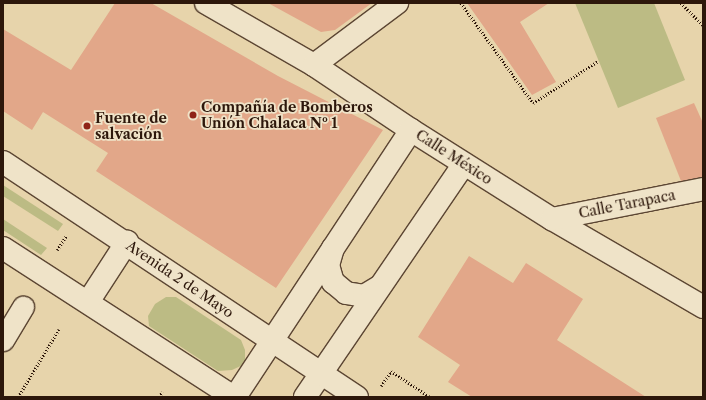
<!DOCTYPE html>
<meta charset="utf-8">
<style>
body{margin:0}
#map{position:relative;width:706px;height:400px;overflow:hidden;background:#e7d4ab;font-family:"Libre Caslon Text",serif}
div>[style]{position:absolute}
[style*='--x']{left:calc(var(--x)*1px);top:calc(var(--y)*1px);width:calc(var(--w)*1px);rotate:calc(var(--a)*1deg)}
.green>*{inset:0;background:#bcbb84}
.building>*{inset:0;background:#e2a789}
.path>*{height:2.5px;margin-top:-1.25px;transform-origin:0;background:repeating-linear-gradient(90deg,#2d170b 0 1px,transparent 0 3px)}
.roads{filter:drop-shadow(1px 0 #5c4633) drop-shadow(-1px 0 #5c4633) drop-shadow(0 1px #5c4633) drop-shadow(0 -1px #5c4633)}
.pedestrian>*{height:21px;margin:-10.5px;padding:0 10.5px;transform-origin:10.5px;border-radius:10.5px;background:#efe3c8}
.minor>*{height:22px;margin:-11px;padding:0 11px;transform-origin:11px;border-radius:11px;background:#efe3c8}
.secondary>*{height:22px;margin:-11px;padding:0 11px;transform-origin:11px;border-radius:11px;background:#efe3c8}
.dots>*{width:11px;height:11px;translate:-50% -50%;box-sizing:border-box;border:2px solid #efe3c8;border-radius:50%}
span{translate:-50% -50%;white-space:nowrap;text-align:center;line-height:1.15;-webkit-text-stroke:3.5px #efe3c8;paint-order:stroke}
.poi-label{font-size:14px;color:#2d170b;font-weight:700}
.left{translate:0 -50%;text-align:left}
.street-label{font-size:14px;color:#2d170b}
.frame{position:absolute;inset:0;border:4px solid #2d170b;pointer-events:none}
</style>
<div id="map">
<div class="green">
<div style="clip-path:polygon(575px 3px,654px 3px,685px 80px,618px 108px)"></div>
<div style="clip-path:polygon(3px 185px,63px 224px,58px 231px,3px 196px)"></div>
<div style="clip-path:polygon(3px 219px,47px 248px,41px 255px,3px 230px)"></div>
<div style="clip-path:polygon(166px 297px,176px 297px,241px 340px,245px 350px,245px 364px,232px 370px,218px 371px,149px 326px,148px 316px,155px 304px)"></div>
</div>
<div class="building">
<div style="clip-path:polygon(115px 3px,151px 3px,278px 76px,383px 130px,276px 288px,96px 171px,108px 153px,43px 112px,32px 130px,3px 111px,3px 29px,71px 70px)"></div>
<div style="clip-path:polygon(268px 3px,372px 3px,335px 30px,321px 32px)"></div>
<div style="clip-path:polygon(467px 3px,549px 3px,520px 22px,556px 82px,532px 95px)"></div>
<div style="clip-path:polygon(694px 103px,703px 123px,703px 177px,681px 181px,656px 118px)"></div>
<div style="clip-path:polygon(469px 256px,513px 283px,526px 263px,583px 299px,557px 340px,646px 397px,472px 397px,448px 382px,460px 365px,418px 337px)"></div>
</div>
<div class="path">
<div style="--x:461;--y:3;--w:123;--a:54.2"></div>
<div style="--x:533;--y:103;--w:77;--a:-32.9"></div>
<div style="--x:681;--y:3;--w:31;--a:45"></div>
<div style="--x:57;--y:250;--w:17;--a:-57"></div>
<div style="--x:381;--y:386;--w:18;--a:-56"></div>
<div style="--x:391;--y:371;--w:47;--a:33.7"></div>
<div style="--x:18;--y:397;--w:79;--a:-58.9"></div>
<div style="--x:159;--y:397;--w:6;--a:-59"></div>
</div>
<div class="roads">
<div class="pedestrian">
<div style="--x:3;--y:340;--w:39;--a:-59"></div>
</div>
<div class="minor">
<div style="--x:206;--y:3;--w:125;--a:29.9"></div>
<div style="--x:314;--y:65;--w:117;--a:33.8"></div>
<div style="--x:411;--y:130;--w:167;--a:32.3"></div>
<div style="--x:552;--y:219;--w:175;--a:30.2"></div>
<div style="--x:314;--y:65;--w:104;--a:-36.8"></div>
<div style="--x:552;--y:219;--w:154;--a:-11.2"></div>
<div style="--x:333;--y:248;--w:18;--a:106"></div>
<div style="--x:328;--y:265;--w:18;--a:74"></div>
<div style="--x:333;--y:282;--w:17;--a:40"></div>
<div style="--x:346;--y:293;--w:18;--a:9"></div>
<div style="--x:364;--y:296;--w:17;--a:-31"></div>
<div style="--x:235;--y:397;--w:320;--a:-56.6"></div>
<div style="--x:305;--y:397;--w:282;--a:-55.7"></div>
</div>
<div class="secondary">
<div style="--x:3;--y:162;--w:425;--a:33.6"></div>
<div style="--x:3;--y:248;--w:274;--a:32.9"></div>
<div style="--x:88;--y:302;--w:72;--a:-57"></div>
</div>
</div>
<div class="dots">
<div style="left:193px;top:115px;background:#8f2418"></div>
<div style="left:87px;top:126px;background:#8f2418"></div>
</div>
<div class="poi-label">
<span class="left" style="left:201px;top:115px">Compañía de Bomberos<br>Unión Chalaca Nº 1</span>
<span class="left" style="left:95px;top:126px">Fuente de<br>salvación</span>
</div>
<div class="street-label">
<span style="left:454px;top:157px;rotate:33deg">Calle México</span>
<span style="left:627px;top:204px;rotate:-11deg">Calle Tarapaca</span>
<span style="left:180px;top:279px;rotate:34deg">Avenida 2 de Mayo</span>
</div>
<div class="frame"></div>
</div>
